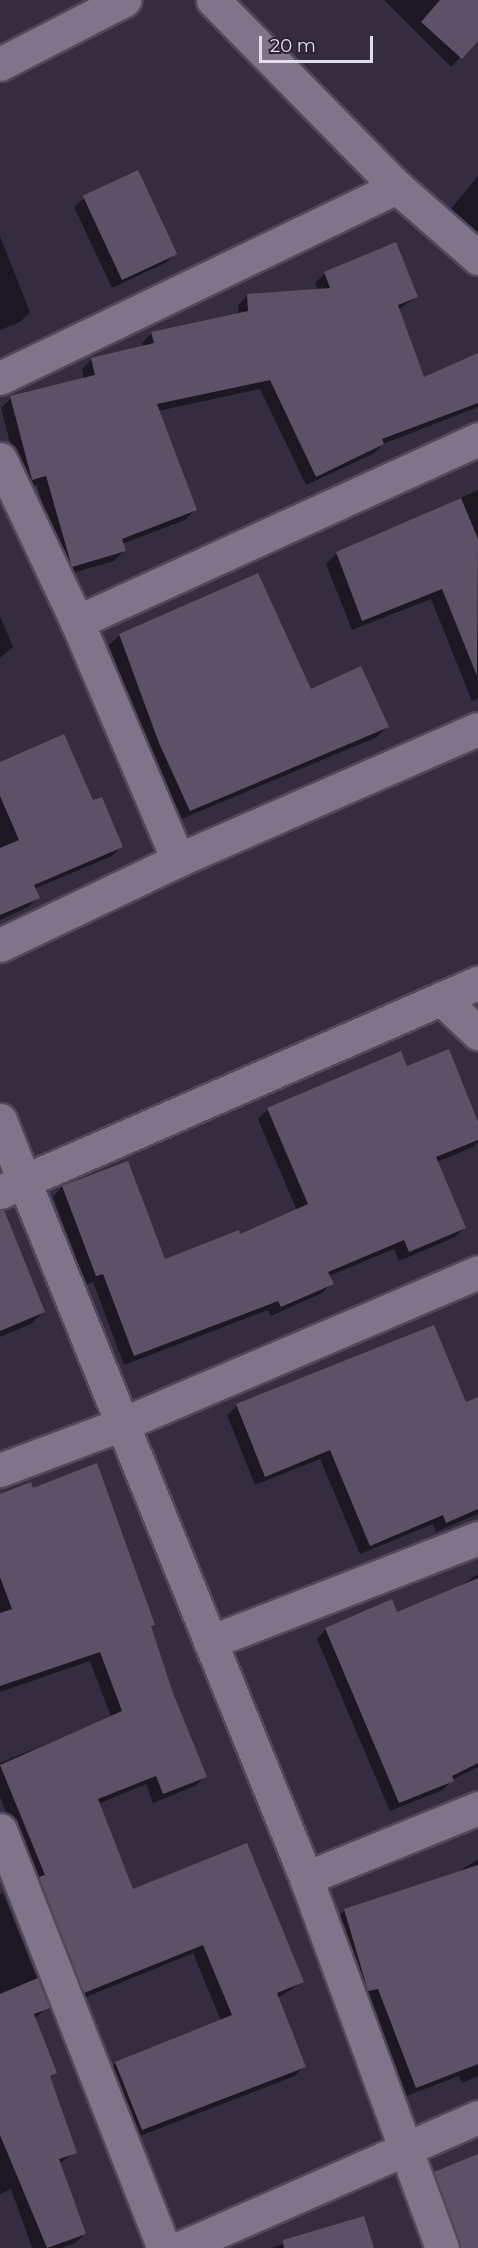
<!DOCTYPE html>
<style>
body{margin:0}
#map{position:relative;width:478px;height:2248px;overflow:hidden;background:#362c40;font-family:Montserrat,sans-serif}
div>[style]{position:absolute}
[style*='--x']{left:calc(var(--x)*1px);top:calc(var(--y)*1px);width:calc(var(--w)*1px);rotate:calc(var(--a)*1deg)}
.shadow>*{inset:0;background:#0007}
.building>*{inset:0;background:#5d5168;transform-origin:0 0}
.roads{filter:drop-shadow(2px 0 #514859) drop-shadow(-2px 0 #514859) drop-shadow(0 2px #514859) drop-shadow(0 -2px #514859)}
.minor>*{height:33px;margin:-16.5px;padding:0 16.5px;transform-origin:16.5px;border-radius:16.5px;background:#80748b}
span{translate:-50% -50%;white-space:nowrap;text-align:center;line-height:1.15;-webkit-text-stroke:4.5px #2c2236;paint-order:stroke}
.scale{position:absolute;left:259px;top:36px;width:114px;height:27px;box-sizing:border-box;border:3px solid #e3dcea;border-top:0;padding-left:8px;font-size:18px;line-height:21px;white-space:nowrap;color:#e3dcea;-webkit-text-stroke:4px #2c2236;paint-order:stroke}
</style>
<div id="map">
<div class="shadow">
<div style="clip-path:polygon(384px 0,478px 0,478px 39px,451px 67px)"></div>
<div style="clip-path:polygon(478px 176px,478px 241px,446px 215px)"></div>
<div style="clip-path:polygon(84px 198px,175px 254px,165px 263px,112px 288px,74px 207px)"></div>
<div style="clip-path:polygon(0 236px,30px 312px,20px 322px,0 330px)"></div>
<div style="clip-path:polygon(325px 273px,416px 297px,398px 310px,423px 379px,478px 354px,478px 407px,383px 444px,373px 454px,306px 485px,260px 389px,158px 411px,195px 510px,185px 520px,122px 544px,124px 551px,114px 561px,62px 576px,37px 485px,22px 489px,1px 408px,11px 398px,84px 379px,82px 369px,92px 359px,143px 347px,142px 343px,152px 333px,239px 315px,238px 305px,248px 295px,318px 290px,315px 283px)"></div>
<div style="clip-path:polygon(478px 490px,478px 698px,472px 701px,431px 599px,352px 630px,326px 564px,336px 554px,404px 527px,411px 520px)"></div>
<div style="clip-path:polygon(0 616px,13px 647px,0 658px)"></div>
<div style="clip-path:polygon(120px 635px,310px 691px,387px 727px,377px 737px,179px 820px,149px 754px,109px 645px)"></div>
<div style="clip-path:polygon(0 764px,92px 802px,121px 847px,112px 856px,34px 889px,38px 898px,28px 907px,0 920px)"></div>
<div style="clip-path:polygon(406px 1068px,478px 1126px,478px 1142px,473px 1147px,437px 1162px,465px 1227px,455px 1237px,399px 1261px,394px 1249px,329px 1276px,332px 1283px,322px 1293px,271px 1316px,268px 1310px,124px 1365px,93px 1282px,86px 1285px,53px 1197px,62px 1187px,164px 1261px,239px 1236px,297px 1211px,258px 1119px,268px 1109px)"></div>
<div style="clip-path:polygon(0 1224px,43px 1312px,31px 1324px,0 1337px)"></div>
<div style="clip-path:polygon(434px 1327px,465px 1403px,478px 1398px,478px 1514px,436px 1532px,433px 1524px,360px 1554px,320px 1459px,255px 1485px,227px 1415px,237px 1406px)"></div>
<div style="clip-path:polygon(32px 1490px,153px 1624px,150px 1628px,171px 1694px,205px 1777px,195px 1786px,153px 1803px,146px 1784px,98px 1804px,132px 1891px,302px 1982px,278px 1998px,304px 2066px,295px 2076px,132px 2139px,106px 2073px,115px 2064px,221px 2021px,193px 1953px,74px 2002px,35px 1883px,0 1797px,0 1763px,111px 1717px,90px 1661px,0 1692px,0 1496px)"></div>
<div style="clip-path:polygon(478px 1574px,478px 1767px,452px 1780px,443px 1790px,390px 1811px,317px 1639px,326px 1629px,397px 1614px,452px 1591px)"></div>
<div style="clip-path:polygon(478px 1859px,478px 2076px,462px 2083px,459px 2076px,406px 2096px,369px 1997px,359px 2000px,336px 1919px,345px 1910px,458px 1872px)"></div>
<div style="clip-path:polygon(3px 1893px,48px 2007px,34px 2019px,56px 2072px,49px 2078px,75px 2152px,59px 2164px,85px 2234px,75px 2243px,62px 2248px,32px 2248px,11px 2189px,0 2194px,0 1894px)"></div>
<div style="clip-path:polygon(478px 2156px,478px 2248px,448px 2248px,425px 2183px,435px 2173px)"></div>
<div style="clip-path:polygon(363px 2218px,372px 2248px,271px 2248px)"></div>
</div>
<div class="building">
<div style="clip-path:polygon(440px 0,478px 0,478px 41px,462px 59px,421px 22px)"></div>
<div style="left:138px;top:170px;width:93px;height:61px;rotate:65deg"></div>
<div style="clip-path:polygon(396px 242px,418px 297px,398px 305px,424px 377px,478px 353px,478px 403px,382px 439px,384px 444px,316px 477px,270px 380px,157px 404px,197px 510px,122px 539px,126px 551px,72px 567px,46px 476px,32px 480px,10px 396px,95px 375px,91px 358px,154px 343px,151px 332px,248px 311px,247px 294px,330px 288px,324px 272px)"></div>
<div style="clip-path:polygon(461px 498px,478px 539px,477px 676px,442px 589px,362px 621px,336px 552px)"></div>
<div style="clip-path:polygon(258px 573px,311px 689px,361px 666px,389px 727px,190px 811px,159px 743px,119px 634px)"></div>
<div style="clip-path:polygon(64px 734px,93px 800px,102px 797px,123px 847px,34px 885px,40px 898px,0 915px,0 848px,19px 840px,0 796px,0 762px)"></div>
<div style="clip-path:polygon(449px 1049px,478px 1122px,478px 1140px,436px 1157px,466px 1228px,409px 1252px,404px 1240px,328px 1272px,334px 1284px,281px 1307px,278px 1301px,134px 1356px,103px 1274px,96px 1276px,62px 1186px,128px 1161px,165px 1259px,239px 1230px,240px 1234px,308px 1204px,267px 1108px,401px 1051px,407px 1066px)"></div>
<div style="clip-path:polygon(0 1210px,4px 1210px,45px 1312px,0 1331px)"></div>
<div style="clip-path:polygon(434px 1325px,466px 1402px,478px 1397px,478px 1509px,446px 1523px,443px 1515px,370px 1546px,330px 1450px,265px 1477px,236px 1404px)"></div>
<div style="clip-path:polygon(97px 1463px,155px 1625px,151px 1626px,173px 1693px,207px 1777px,163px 1794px,156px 1776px,98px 1799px,133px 1889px,247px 1843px,304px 1982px,277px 1993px,306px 2067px,142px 2130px,115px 2062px,232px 2015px,203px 1945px,84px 1993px,39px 1877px,45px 1875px,0 1765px,122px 1711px,100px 1652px,0 1686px,0 1613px,12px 1609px,0 1577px,0 1494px,31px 1482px,33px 1488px)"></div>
<div style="clip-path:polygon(478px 1578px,478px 1763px,452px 1776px,454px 1781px,399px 1803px,325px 1628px,392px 1599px,397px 1612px)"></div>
<div style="clip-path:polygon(478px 1865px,478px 2064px,416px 2088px,378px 1989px,368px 1991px,344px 1909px)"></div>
<div style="clip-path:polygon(38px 1978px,50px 2008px,34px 2014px,57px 2073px,50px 2076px,77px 2153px,59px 2159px,86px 2234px,47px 2248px,0 2135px,0 1994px)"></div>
<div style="clip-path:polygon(478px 2154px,478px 2248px,461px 2248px,434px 2172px)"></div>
<div style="clip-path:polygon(364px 2216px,374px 2248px,284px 2248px,283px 2240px)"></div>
</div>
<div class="roads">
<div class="minor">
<div style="--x:213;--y:0;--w:262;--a:45.5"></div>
<div style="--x:397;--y:187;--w:108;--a:41.2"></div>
<div style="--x:0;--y:64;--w:140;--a:-27.3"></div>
<div style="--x:0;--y:378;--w:441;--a:-25.7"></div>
<div style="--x:0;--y:459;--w:180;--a:64.7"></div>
<div style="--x:77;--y:622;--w:259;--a:67"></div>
<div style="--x:77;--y:622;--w:441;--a:-24.5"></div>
<div style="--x:0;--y:945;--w:197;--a:-25.5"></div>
<div style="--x:178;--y:860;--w:327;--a:-23.6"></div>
<div style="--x:442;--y:999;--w:50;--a:43.4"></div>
<div style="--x:0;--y:1120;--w:66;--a:68.5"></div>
<div style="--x:24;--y:1181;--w:26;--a:155"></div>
<div style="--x:0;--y:1470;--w:128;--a:-20.6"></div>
<div style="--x:120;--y:1425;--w:389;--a:-23.1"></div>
<div style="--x:210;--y:1642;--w:287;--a:-21.2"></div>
<div style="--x:0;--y:1830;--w:449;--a:68.6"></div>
<div style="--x:306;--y:1878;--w:186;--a:-22.1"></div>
<div style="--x:180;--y:2248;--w:326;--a:-23.7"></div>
<div style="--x:442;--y:2248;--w:394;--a:-110.2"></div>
<div style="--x:306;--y:1878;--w:752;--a:-112.03"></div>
<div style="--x:24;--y:1181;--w:495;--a:-23.6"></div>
</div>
</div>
<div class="scale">20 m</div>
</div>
